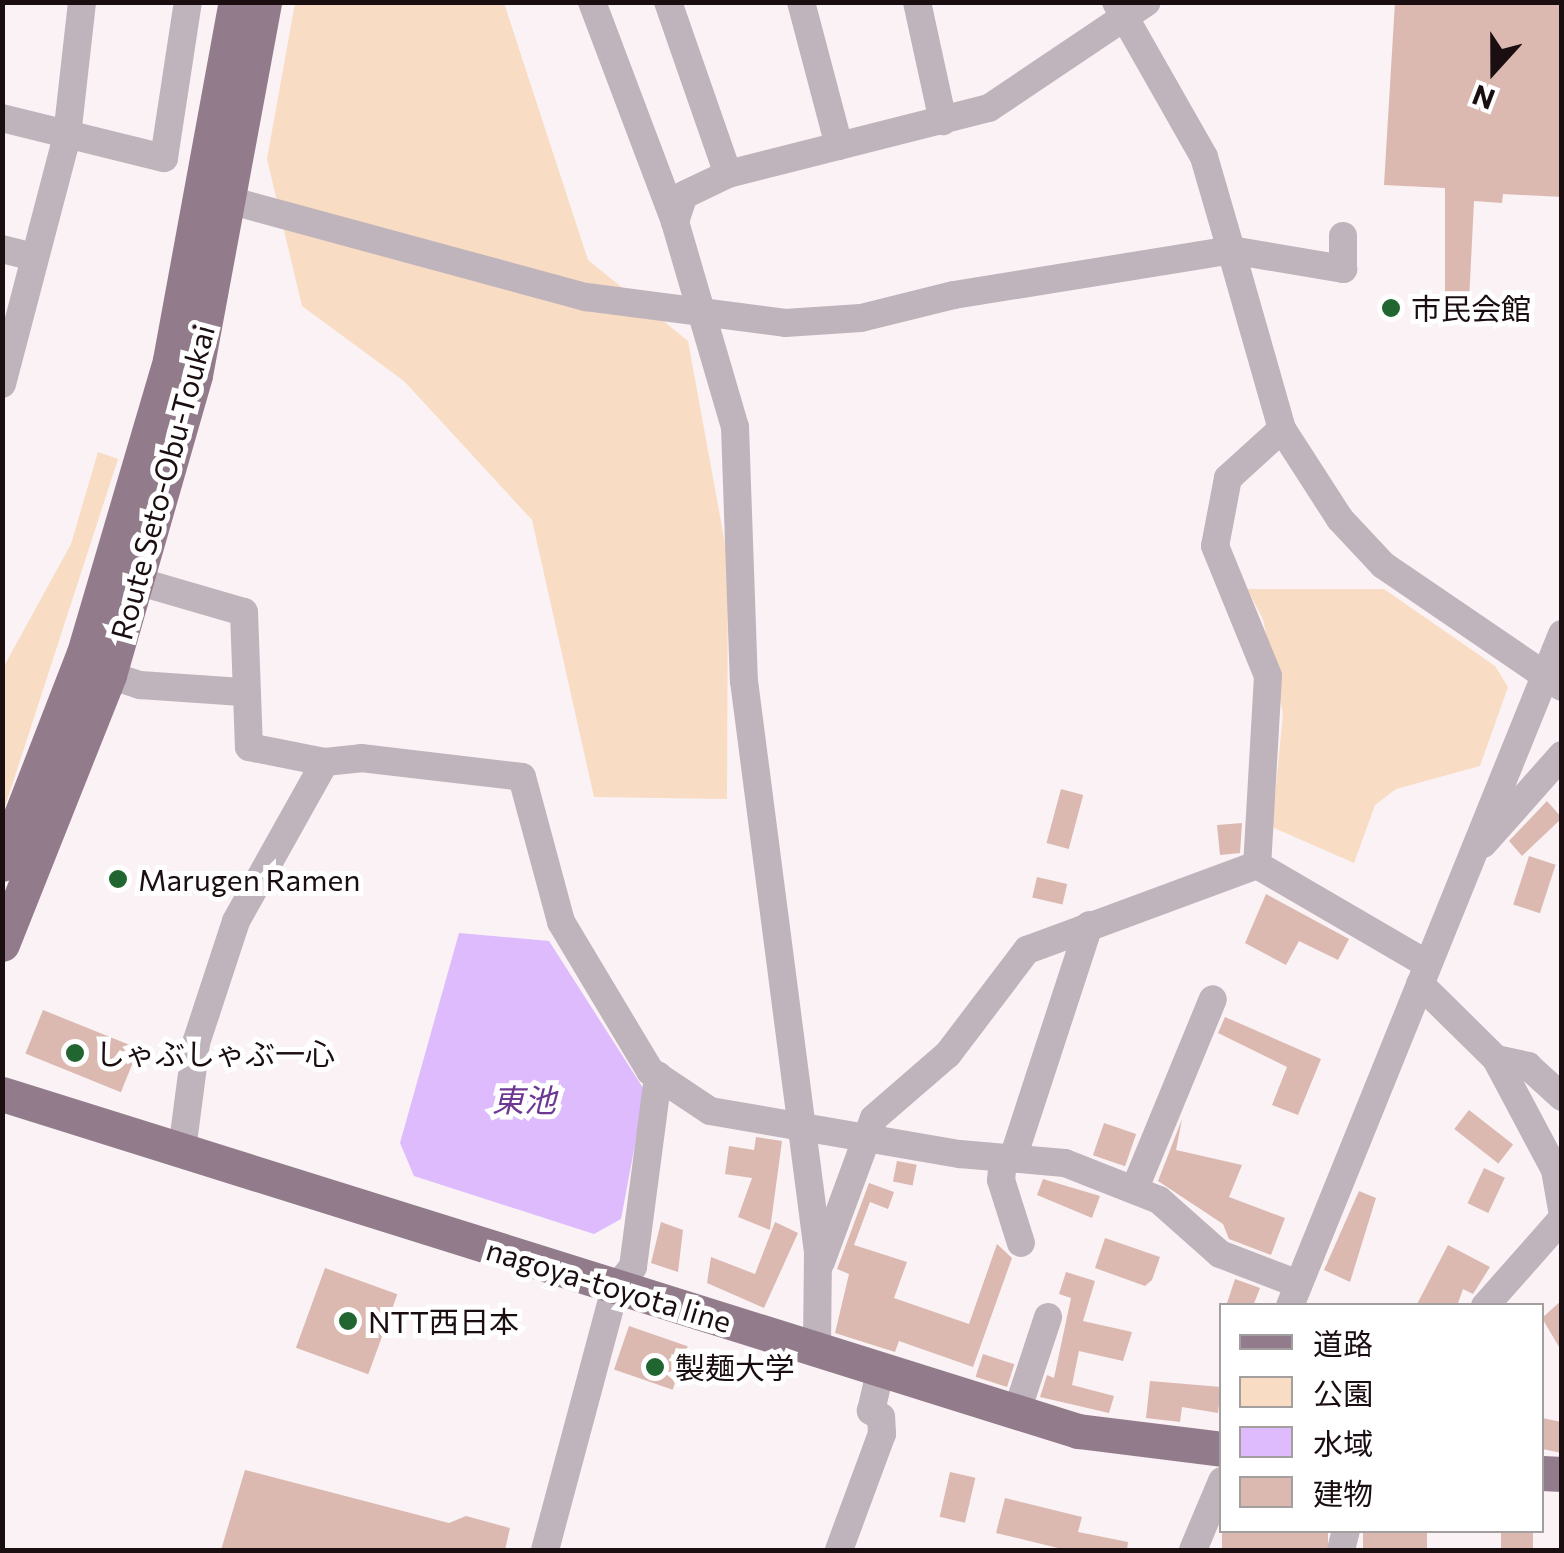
<!DOCTYPE html>
<meta charset="utf-8">
<style>
body{margin:0}
#map{position:relative;width:1564px;height:1553px;overflow:hidden;background:#faf2f4;font-family:Commissioner,"Noto Sans JP",sans-serif}
div>[style]{position:absolute}
[style*='--x']{left:calc(var(--x)*1px);top:calc(var(--y)*1px);width:calc(var(--w)*1px);rotate:calc(var(--a)*1deg)}
.green>*{inset:0;background:#f8dcc4}
.water>*{inset:0;background:#ddbbfc}
.building>*{inset:0;background:#dbb9b1;transform-origin:0 0}
.minor>*{height:28px;margin:-14px;padding:0 14px;transform-origin:14px;border-radius:14px;background:#bfb3bc}
.major>*{height:35px;margin:-17.5px;padding:0 17.5px;transform-origin:17.5px;border-radius:17.5px;background:#927c8b}
.dots>*{width:28px;height:28px;translate:-50% -50%;box-sizing:border-box;border:5px solid #fff;border-radius:50%}
span{translate:-50% -50%;white-space:nowrap;text-align:center;line-height:1.15;-webkit-text-stroke:10px #fff;paint-order:stroke}
.poi-label{font-size:30px;color:#1a0e10}
.left{translate:0 -50%;text-align:left}
.street-label{font-size:30px;color:#1a0e10}
.water-label{font-size:32px;color:#6d3894;font-style:italic}
.frame{position:absolute;inset:0;border:5px solid #1a0e10;pointer-events:none}
.legend{position:absolute;left:1219px;top:1303px;width:325px;height:230px;box-sizing:border-box;background:#fff;border:2px solid #a39f9f;margin:0;padding:12px 18px;list-style:none;font-size:30px;color:#1a0e10}
.legend li{display:flex;align-items:center;gap:20px;height:50px}
.legend b{width:50px;border:2px solid #a39f9f}
.north{position:absolute;left:1444px;top:20px;width:100px;height:100px;-webkit-text-stroke:8px #fff;paint-order:stroke;rotate:201deg;font-size:28px;font-weight:700;line-height:40px;text-align:center;color:#1a0e10}
.north::after{content:'';display:block;margin:auto;width:35px;height:45px;background:#1a0e10;clip-path:polygon(50% 0,100% 100%,50% 72%,0 100%)}
</style>
<div id="map">
<div class="green">
<div style="clip-path:polygon(295px 3px,504px 3px,588px 260px,688px 341px,728px 560px,727px 799px,594px 797px,532px 520px,404px 381px,302px 306px,267px 159px)"></div>
<div style="clip-path:polygon(98px 452px,118px 459px,3px 813px,3px 668px,71px 544px)"></div>
<div style="clip-path:polygon(1247px 589px,1384px 589px,1495px 666px,1508px 687px,1480px 766px,1396px 789px,1375px 805px,1354px 863px,1272px 827px,1283px 714px,1263px 619px)"></div>
</div>
<div class="water">
<div style="clip-path:polygon(459px 933px,549px 941px,645px 1091px,621px 1219px,594px 1234px,414px 1176px,400px 1143px)"></div>
</div>
<div class="building">
<div style="clip-path:polygon(1395px 2px,1562px 2px,1562px 197px,1503px 194px,1502px 203px,1474px 201px,1469px 301px,1445px 299px,1445px 188px,1384px 185px)"></div>
<div style="left:1061px;top:789px;width:23px;height:56px;rotate:15deg"></div>
<div style="clip-path:polygon(1547px 801px,1562px 818px,1522px 856px,1509px 841px)"></div>
<div style="clip-path:polygon(1242px 823px,1240px 853px,1220px 855px,1217px 825px)"></div>
<div style="left:1529px;top:856px;width:28px;height:51px;rotate:18deg"></div>
<div style="left:1037px;top:877px;width:31px;height:21px;rotate:13deg"></div>
<div style="clip-path:polygon(1266px 894px,1349px 939px,1338px 960px,1299px 941px,1286px 965px,1245px 943px)"></div>
<div style="left:43px;top:1010px;width:103px;height:47px;rotate:22deg"></div>
<div style="clip-path:polygon(1225px 1017px,1321px 1059px,1298px 1115px,1272px 1105px,1287px 1067px,1218px 1033px)"></div>
<div style="left:1469px;top:1110px;width:56px;height:24px;rotate:38deg"></div>
<div style="clip-path:polygon(1182px 1119px,1176px 1150px,1242px 1165px,1229px 1197px,1285px 1218px,1271px 1255px,1229px 1239px,1223px 1224px,1158px 1181px)"></div>
<div style="left:1104px;top:1123px;width:34px;height:34px;rotate:19deg"></div>
<div style="clip-path:polygon(756px 1137px,782px 1141px,770px 1230px,738px 1217px,752px 1178px,725px 1174px,729px 1146px,754px 1150px)"></div>
<div style="left:897px;top:1161px;width:20px;height:21px;rotate:11deg"></div>
<div style="left:1484px;top:1168px;width:23px;height:39px;rotate:25deg"></div>
<div style="clip-path:polygon(1043px 1179px,1100px 1196px,1092px 1218px,1037px 1195px)"></div>
<div style="clip-path:polygon(869px 1183px,894px 1192px,888px 1209px,870px 1202px,854px 1245px,907px 1262px,894px 1298px,969px 1324px,997px 1244px,1012px 1258px,973px 1367px,899px 1341px,895px 1352px,835px 1333px,849px 1274px,837px 1269px)"></div>
<div style="clip-path:polygon(1359px 1191px,1376px 1198px,1350px 1282px,1324px 1270px)"></div>
<div style="clip-path:polygon(661px 1222px,683px 1230px,678px 1272px,651px 1263px)"></div>
<div style="clip-path:polygon(775px 1222px,798px 1233px,764px 1308px,707px 1283px,711px 1257px,755px 1274px)"></div>
<div style="clip-path:polygon(1105px 1238px,1160px 1257px,1152px 1280px,1145px 1286px,1095px 1268px)"></div>
<div style="clip-path:polygon(1448px 1245px,1490px 1267px,1473px 1294px,1463px 1289px,1457px 1306px,1416px 1306px)"></div>
<div style="left:325px;top:1268px;width:77px;height:85px;rotate:20deg"></div>
<div style="clip-path:polygon(1066px 1272px,1095px 1281px,1083px 1321px,1132px 1332px,1123px 1361px,1079px 1351px,1072px 1385px,1114px 1396px,1109px 1413px,1040px 1397px,1047px 1375px,1054px 1378px,1071px 1298px,1059px 1294px)"></div>
<div style="clip-path:polygon(1235px 1279px,1260px 1288px,1253px 1306px,1226px 1306px)"></div>
<div style="clip-path:polygon(1562px 1300px,1562px 1352px,1542px 1318px)"></div>
<div style="left:629px;top:1326px;width:62px;height:46px;rotate:19deg"></div>
<div style="left:983px;top:1354px;width:33px;height:24px;rotate:18deg"></div>
<div style="clip-path:polygon(1150px 1381px,1221px 1387px,1218px 1413px,1182px 1407px,1180px 1422px,1146px 1418px)"></div>
<div style="clip-path:polygon(1542px 1418px,1562px 1422px,1562px 1453px,1542px 1449px)"></div>
<div style="clip-path:polygon(245px 1470px,449px 1523px,466px 1516px,510px 1528px,505px 1550px,221px 1550px)"></div>
<div style="left:950px;top:1472px;width:26px;height:46px;rotate:13deg"></div>
<div style="clip-path:polygon(1005px 1498px,1082px 1517px,1078px 1532px,1128px 1542px,1127px 1550px,1066px 1550px,996px 1533px)"></div>
<div style="left:1222px;top:1530px;width:106px;height:22px"></div>
<div style="left:1363px;top:1530px;width:64px;height:20px"></div>
<div style="left:1501px;top:1530px;width:32px;height:20px"></div>
</div>
<div class="minor">
<div style="--x:592;--y:2;--w:235;--a:69.3"></div>
<div style="--x:675;--y:222;--w:214;--a:73.7"></div>
<div style="--x:735;--y:427;--w:254;--a:88"></div>
<div style="--x:744;--y:681;--w:576;--a:82.62"></div>
<div style="--x:818;--y:1252;--w:95;--a:90.6"></div>
<div style="--x:668;--y:2;--w:182;--a:70.8"></div>
<div style="--x:728;--y:174;--w:269;--a:-14.2"></div>
<div style="--x:989;--y:108;--w:190;--a:-33.9"></div>
<div style="--x:801;--y:2;--w:149;--a:75.2"></div>
<div style="--x:917;--y:2;--w:122;--a:77.7"></div>
<div style="--x:1116;--y:2;--w:178;--a:60.4"></div>
<div style="--x:1204;--y:157;--w:97;--a:73.8"></div>
<div style="--x:1231;--y:250;--w:114;--a:9.6"></div>
<div style="--x:1343;--y:269;--w:33;--a:-90"></div>
<div style="--x:2;--y:118;--w:167;--a:13.9"></div>
<div style="--x:164;--y:158;--w:158;--a:-81.3"></div>
<div style="--x:232;--y:201;--w:367;--a:15.2"></div>
<div style="--x:586;--y:297;--w:201;--a:7.4"></div>
<div style="--x:785;--y:323;--w:76;--a:-3.8"></div>
<div style="--x:861;--y:318;--w:96;--a:-13.9"></div>
<div style="--x:954;--y:295;--w:281;--a:-9.2"></div>
<div style="--x:1231;--y:250;--w:186;--a:74.1"></div>
<div style="--x:1282;--y:429;--w:107;--a:57.2"></div>
<div style="--x:1340;--y:519;--w:63;--a:46.9"></div>
<div style="--x:1383;--y:565;--w:217;--a:34.3"></div>
<div style="--x:675;--y:222;--w:28;--a:-72"></div>
<div style="--x:684;--y:195;--w:49;--a:-25.5"></div>
<div style="--x:2;--y:249;--w:33;--a:14"></div>
<div style="--x:2;--y:384;--w:256;--a:-75.3"></div>
<div style="--x:67;--y:136;--w:135;--a:-83.6"></div>
<div style="--x:1282;--y:429;--w:73;--a:137.8"></div>
<div style="--x:1228;--y:478;--w:69;--a:100.8"></div>
<div style="--x:1215;--y:546;--w:140;--a:67.8"></div>
<div style="--x:1268;--y:676;--w:189;--a:93.3"></div>
<div style="--x:1257;--y:865;--w:197;--a:30.2"></div>
<div style="--x:137;--y:581;--w:111;--a:16.2"></div>
<div style="--x:244;--y:612;--w:135;--a:87.9"></div>
<div style="--x:249;--y:747;--w:77;--a:11.2"></div>
<div style="--x:109;--y:675;--w:33;--a:18"></div>
<div style="--x:140;--y:685;--w:102;--a:3.9"></div>
<div style="--x:1483;--y:844;--w:119;--a:-48.4"></div>
<div style="--x:1420;--y:984;--w:107;--a:44.6"></div>
<div style="--x:1496;--y:1059;--w:126;--a:62"></div>
<div style="--x:1555;--y:1170;--w:40;--a:80"></div>
<div style="--x:1496;--y:1059;--w:33;--a:12"></div>
<div style="--x:1528;--y:1066;--w:46;--a:42.4"></div>
<div style="--x:182;--y:1150;--w:108;--a:-82.5"></div>
<div style="--x:196;--y:1043;--w:128;--a:-71.8"></div>
<div style="--x:236;--y:921;--w:182;--a:-60.8"></div>
<div style="--x:325;--y:762;--w:36;--a:-6"></div>
<div style="--x:361;--y:758;--w:162;--a:6.7"></div>
<div style="--x:522;--y:777;--w:150;--a:74.9"></div>
<div style="--x:561;--y:922;--w:174;--a:59.1"></div>
<div style="--x:650;--y:1071;--w:72;--a:33.7"></div>
<div style="--x:710;--y:1111;--w:254;--a:9.8"></div>
<div style="--x:960;--y:1154;--w:105;--a:4.9"></div>
<div style="--x:1065;--y:1163;--w:101;--a:21.5"></div>
<div style="--x:1159;--y:1200;--w:81;--a:41.5"></div>
<div style="--x:1220;--y:1254;--w:84;--a:21"></div>
<div style="--x:1003;--y:1158;--w:22;--a:95"></div>
<div style="--x:1001;--y:1180;--w:66;--a:72.4"></div>
<div style="--x:1013;--y:1158;--w:245;--a:-71.9"></div>
<div style="--x:1135;--y:1188;--w:204;--a:-67.6"></div>
<div style="--x:821;--y:1262;--w:153;--a:-69.8"></div>
<div style="--x:874;--y:1118;--w:98;--a:-40.9"></div>
<div style="--x:948;--y:1054;--w:131;--a:-52.8"></div>
<div style="--x:1027;--y:950;--w:245;--a:-20.3"></div>
<div style="--x:1290;--y:1306;--w:725;--a:-67.96"></div>
<div style="--x:1485;--y:1306;--w:116;--a:-48.5"></div>
<div style="--x:1017;--y:1411;--w:99;--a:-71.7"></div>
<div style="--x:545;--y:1550;--w:270;--a:-75"></div>
<div style="--x:615;--y:1289;--w:28;--a:-51"></div>
<div style="--x:633;--y:1267;--w:193;--a:-82.5"></div>
<div style="--x:839;--y:1550;--w:124;--a:-69.7"></div>
<div style="--x:882;--y:1434;--w:17;--a:-93"></div>
<div style="--x:881;--y:1417;--w:12;--a:-149"></div>
<div style="--x:871;--y:1411;--w:44;--a:-76.9"></div>
<div style="--x:1193;--y:1550;--w:75;--a:-67.2"></div>
<div style="--x:1341;--y:1550;--w:21;--a:-76"></div>
</div>
<div class="major">
<div style="--x:2;--y:864;--w:226;--a:-68.8"></div>
<div style="--x:84;--y:653;--w:305;--a:-73.6"></div>
<div style="--x:170;--y:360;--w:364;--a:-79.6"></div>
<div style="--x:2;--y:944;--w:289;--a:-68.3"></div>
<div style="--x:109;--y:675;--w:312;--a:-74"></div>
<div style="--x:195;--y:375;--w:379;--a:-79.5"></div>
<div style="--x:2;--y:1094;--w:1128;--a:17.39"></div>
<div style="--x:1078;--y:1431;--w:145;--a:7.1"></div>
<div style="--x:1542;--y:1473;--w:20;--a:3"></div>
</div>
<div class="dots">
<div style="left:1391px;top:308px;background:#216530"></div>
<div style="left:118px;top:879px;background:#216530"></div>
<div style="left:75px;top:1053px;background:#216530"></div>
<div style="left:348px;top:1321px;background:#216530"></div>
<div style="left:655px;top:1367px;background:#216530"></div>
</div>
<div class="poi-label">
<span class="left" style="left:1411px;top:308px">市民会館</span>
<span class="left" style="left:138px;top:879px">Marugen Ramen</span>
<span class="left" style="left:95px;top:1053px">しゃぶしゃぶ一心</span>
<span class="left" style="left:368px;top:1321px">NTT西日本</span>
<span class="left" style="left:675px;top:1367px">製麺大学</span>
</div>
<div class="street-label">
<span style="left:162px;top:482px;rotate:-75deg">Route Seto-Obu-Toukai</span>
<span style="left:609px;top:1285px;rotate:17deg">nagoya-toyota line</span>
</div>
<div class="water-label">
<span style="left:524px;top:1099px">東池</span>
</div>
<div class="frame"></div>
<ul class="legend">
<li><b style="height:12px;background:#927c8b"></b>道路</li>
<li><b style="height:28px;background:#f8dcc4"></b>公園</li>
<li><b style="height:28px;background:#ddbbfc"></b>水域</li>
<li><b style="height:28px;background:#dbb9b1"></b>建物</li>
</ul>
<div class="north">N</div>
</div>
